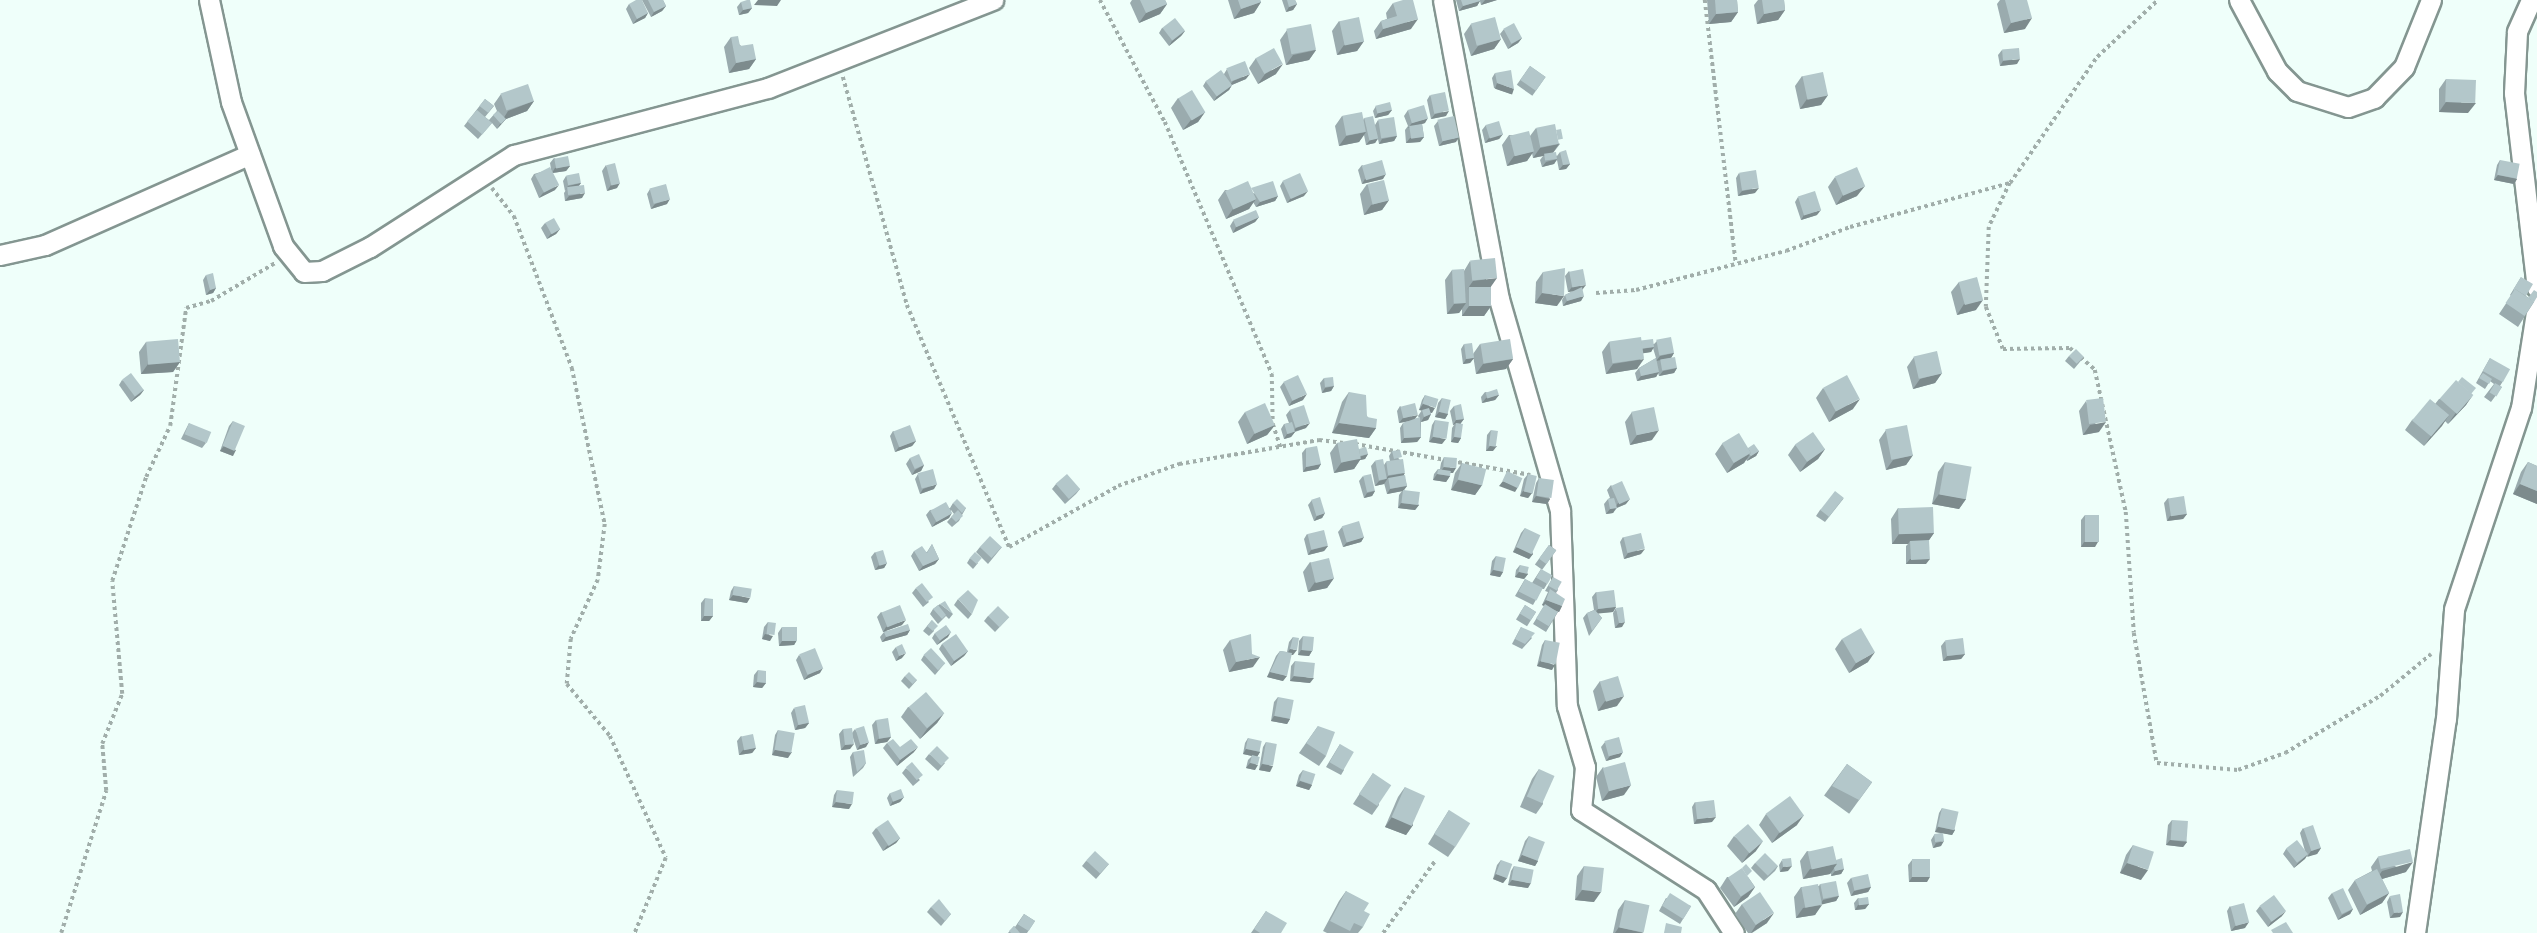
<!DOCTYPE html>
<style>
body{margin:0}
#map{position:relative;width:2537px;height:933px;overflow:hidden;background:#effffa;font-family:Mulish,sans-serif}
div>[style]{position:absolute}
[style*='--x']{left:calc(var(--x)*1px);top:calc(var(--y)*1px);width:calc(var(--w)*1px);rotate:calc(var(--a)*1deg)}
.path>*{height:3.5px;margin-top:-1.75px;transform-origin:0;background:repeating-linear-gradient(90deg,#a1aeaa 0 3.5px,transparent 0 7px)}
.roads{filter:drop-shadow(2px 0 #849691) drop-shadow(-2px 0 #849691) drop-shadow(0 2px #849691) drop-shadow(0 -2px #849691)}
.street>*{height:19px;margin:-9.5px;padding:0 9.5px;transform-origin:9.5px;border-radius:9.5px;background:#fff}
.wall>*{inset:0;background:#9aabae;transform-origin:0 0}
.shaded-wall>*{inset:0;background:#7d8b8d;transform-origin:0 0}
.building>*{inset:0;background:#b3c7ca;transform-origin:0 0}
span{translate:-50% -50%;white-space:nowrap;text-align:center;line-height:1.15;-webkit-text-stroke:7px #effffa;paint-order:stroke}
</style>
<div id="map">
<div class="path">
<div style="--x:1100;--y:0;--w:138;--a:62"></div>
<div style="--x:1165;--y:122;--w:274;--a:67"></div>
<div style="--x:1272;--y:374;--w:50;--a:88.9"></div>
<div style="--x:1273;--y:424;--w:25;--a:72"></div>
<div style="--x:1705;--y:0;--w:266;--a:83.3"></div>
<div style="--x:843;--y:77;--w:237;--a:74.3"></div>
<div style="--x:907;--y:305;--w:263;--a:67.1"></div>
<div style="--x:1009;--y:547;--w:125;--a:-29.2"></div>
<div style="--x:1118;--y:486;--w:65;--a:-19.8"></div>
<div style="--x:1179;--y:464;--w:142;--a:-9.7"></div>
<div style="--x:1319;--y:440;--w:25;--a:7"></div>
<div style="--x:2010;--y:183;--w:49;--a:115.5"></div>
<div style="--x:1989;--y:227;--w:80;--a:92.1"></div>
<div style="--x:1986;--y:307;--w:45;--a:68"></div>
<div style="--x:2003;--y:349;--w:67;--a:-0.9"></div>
<div style="--x:2070;--y:348;--w:33;--a:41"></div>
<div style="--x:2095;--y:370;--w:145;--a:77.7"></div>
<div style="--x:2126;--y:512;--w:121;--a:86.2"></div>
<div style="--x:2134;--y:633;--w:132;--a:80"></div>
<div style="--x:2157;--y:763;--w:81;--a:4.9"></div>
<div style="--x:2238;--y:770;--w:50;--a:-19.9"></div>
<div style="--x:2285;--y:753;--w:111;--a:-31"></div>
<div style="--x:2380;--y:696;--w:66;--a:-39.5"></div>
<div style="--x:492;--y:188;--w:36;--a:52"></div>
<div style="--x:514;--y:216;--w:163;--a:69.1"></div>
<div style="--x:572;--y:368;--w:159;--a:78.1"></div>
<div style="--x:605;--y:524;--w:56;--a:97.1"></div>
<div style="--x:598;--y:580;--w:65;--a:114.6"></div>
<div style="--x:571;--y:639;--w:45;--a:95.1"></div>
<div style="--x:567;--y:684;--w:67;--a:50.4"></div>
<div style="--x:610;--y:736;--w:134;--a:65.3"></div>
<div style="--x:666;--y:858;--w:81;--a:112.5"></div>
<div style="--x:1596;--y:293;--w:40;--a:-4.3"></div>
<div style="--x:1636;--y:290;--w:155;--a:-14.6"></div>
<div style="--x:1786;--y:251;--w:68;--a:-20.6"></div>
<div style="--x:1850;--y:227;--w:166;--a:-15.4"></div>
<div style="--x:2010;--y:183;--w:153;--a:-55.4"></div>
<div style="--x:2097;--y:57;--w:83;--a:-43.1"></div>
<div style="--x:1355;--y:444;--w:178;--a:10"></div>
<div style="--x:61;--y:933;--w:149;--a:-72.4"></div>
<div style="--x:106;--y:791;--w:47;--a:-94.9"></div>
<div style="--x:102;--y:744;--w:54;--a:-68.2"></div>
<div style="--x:122;--y:694;--w:113;--a:-95.1"></div>
<div style="--x:112;--y:581;--w:109;--a:-71.9"></div>
<div style="--x:146;--y:477;--w:56;--a:-64.8"></div>
<div style="--x:170;--y:426;--w:119;--a:-82.3"></div>
<div style="--x:186;--y:308;--w:26;--a:-16"></div>
<div style="--x:211;--y:301;--w:74;--a:-30.7"></div>
<div style="--x:1383;--y:933;--w:89;--a:-54.2"></div>
</div>
<div class="roads">
<div class="street">
<div style="--x:209;--y:0;--w:104;--a:77.8"></div>
<div style="--x:231;--y:102;--w:153;--a:70.1"></div>
<div style="--x:283;--y:246;--w:33;--a:51"></div>
<div style="--x:304;--y:272;--w:18;--a:-3"></div>
<div style="--x:322;--y:271;--w:54;--a:-26.6"></div>
<div style="--x:370;--y:247;--w:171;--a:-32.6"></div>
<div style="--x:514;--y:155;--w:263;--a:-14.8"></div>
<div style="--x:768;--y:88;--w:242;--a:-21.4"></div>
<div style="--x:1443;--y:0;--w:304;--a:79.4"></div>
<div style="--x:1499;--y:299;--w:220;--a:73.9"></div>
<div style="--x:1560;--y:510;--w:196;--a:88"></div>
<div style="--x:1567;--y:706;--w:64;--a:73.6"></div>
<div style="--x:1585;--y:767;--w:43;--a:95.3"></div>
<div style="--x:1581;--y:810;--w:148;--a:32.6"></div>
<div style="--x:1706;--y:890;--w:51;--a:56.9"></div>
<div style="--x:2239;--y:0;--w:81;--a:61.8"></div>
<div style="--x:2277;--y:71;--w:28;--a:45"></div>
<div style="--x:2297;--y:91;--w:53;--a:17.4"></div>
<div style="--x:2348;--y:107;--w:28;--a:-19"></div>
<div style="--x:2374;--y:98;--w:43;--a:-45.9"></div>
<div style="--x:2404;--y:67;--w:72;--a:-68.1"></div>
<div style="--x:2531;--y:0;--w:35;--a:114"></div>
<div style="--x:2517;--y:32;--w:61;--a:92.8"></div>
<div style="--x:2514;--y:93;--w:196;--a:83.3"></div>
<div style="--x:0;--y:255;--w:46;--a:-12.5"></div>
<div style="--x:45;--y:245;--w:224;--a:-23.9"></div>
<div style="--x:2415;--y:933;--w:216;--a:-81.8"></div>
<div style="--x:2446;--y:719;--w:110;--a:-85.8"></div>
<div style="--x:2454;--y:609;--w:212;--a:-71.6"></div>
<div style="--x:2521;--y:408;--w:103;--a:-81.1"></div>
</div>
</div>
<div class="wall">
<div style="clip-path:polygon(642px 0,663px 0,666px 6px,662px 11px,651px 17px)"></div>
<div style="clip-path:polygon(1132px 0,1165px 0,1167px 4px,1160px 14px,1139px 23px,1130px 3px)"></div>
<div style="clip-path:polygon(1228px 0,1260px 0,1261px 2px,1254px 13px,1234px 19px)"></div>
<div style="clip-path:polygon(1282px 0,1295px 0,1297px 4px,1293px 10px,1286px 12px)"></div>
<div style="clip-path:polygon(1456px 0,1497px 0,1481px 5px,1480px 1px,1477px 6px,1459px 11px)"></div>
<div style="clip-path:polygon(1707px 0,1737px 0,1738px 12px,1731px 22px,1709px 24px)"></div>
<div style="clip-path:polygon(1758px 0,1784px 0,1785px 10px,1778px 20px,1757px 24px,1754px 5px)"></div>
<div style="clip-path:polygon(2000px 0,2027px 0,2025px 29px,2004px 33px,1997px 4px)"></div>
<div style="clip-path:polygon(741px 2px,752px 8px,748px 13px,739px 15px,737px 7px)"></div>
<div style="clip-path:polygon(1393px 3px,1411px 29px,1376px 39px,1374px 31px,1381px 21px,1387px 19px,1386px 13px)"></div>
<div style="clip-path:polygon(629px 4px,648px 13px,645px 18px,633px 24px,626px 9px)"></div>
<div style="clip-path:polygon(1339px 21px,1364px 41px,1357px 51px,1337px 55px,1332px 31px)"></div>
<div style="clip-path:polygon(1471px 24px,1501px 39px,1494px 49px,1471px 56px,1464px 34px)"></div>
<div style="clip-path:polygon(1162px 28px,1185px 31px,1181px 36px,1169px 46px,1159px 33px)"></div>
<div style="clip-path:polygon(1504px 29px,1522px 38px,1518px 43px,1508px 49px,1500px 34px)"></div>
<div style="clip-path:polygon(1287px 30px,1316px 50px,1309px 60px,1286px 65px,1280px 40px)"></div>
<div style="clip-path:polygon(731px 37px,756px 59px,749px 69px,729px 73px,724px 47px)"></div>
<div style="clip-path:polygon(2002px 50px,2017px 64px,2000px 66px,1998px 55px)"></div>
<div style="clip-path:polygon(1256px 58px,1276px 74px,1258px 84px,1249px 68px)"></div>
<div style="left:1530px;top:66px;width:19px;height:23px;rotate:35deg"></div>
<div style="clip-path:polygon(1227px 69px,1246px 79px,1232px 85px,1229px 90px,1214px 101px,1203px 86px,1206px 81px,1224px 74px)"></div>
<div style="clip-path:polygon(1495px 73px,1511px 94px,1494px 88px,1492px 78px)"></div>
<div style="clip-path:polygon(1802px 76px,1828px 95px,1821px 105px,1800px 109px,1795px 86px)"></div>
<div style="clip-path:polygon(2446px 79px,2468px 113px,2439px 112px,2439px 89px)"></div>
<div style="clip-path:polygon(501px 94px,534px 101px,527px 111px,506px 119px,497px 129px,492px 123px,478px 139px,464px 126px,485px 99px,494px 106px,485px 117px,489px 120px,497px 111px,494px 104px)"></div>
<div style="clip-path:polygon(1430px 95px,1446px 116px,1431px 119px,1427px 100px)"></div>
<div style="clip-path:polygon(1178px 98px,1205px 112px,1198px 122px,1183px 130px,1171px 108px)"></div>
<div style="clip-path:polygon(1376px 106px,1392px 110px,1388px 115px,1375px 118px,1373px 111px)"></div>
<div style="clip-path:polygon(1408px 110px,1425px 123px,1422px 124px,1424px 137px,1420px 142px,1406px 143px,1405px 130px,1408px 126px,1404px 116px)"></div>
<div style="clip-path:polygon(1342px 116px,1363px 120px,1364px 118px,1375px 125px,1378px 120px,1397px 136px,1394px 141px,1379px 144px,1378px 139px,1375px 143px,1366px 145px,1364px 135px,1359px 142px,1339px 146px,1335px 126px)"></div>
<div style="clip-path:polygon(1438px 121px,1456px 142px,1439px 146px,1434px 126px)"></div>
<div style="clip-path:polygon(1486px 125px,1503px 134px,1499px 139px,1485px 143px,1482px 130px)"></div>
<div style="clip-path:polygon(1536px 128px,1560px 144px,1553px 153px,1557px 156px,1560px 152px,1570px 164px,1566px 169px,1559px 170px,1557px 160px,1554px 164px,1542px 167px,1540px 160px,1543px 156px,1533px 158px,1532px 153px,1527px 161px,1507px 166px,1502px 145px,1509px 135px,1530px 136px)"></div>
<div style="clip-path:polygon(554px 158px,570px 166px,566px 171px,553px 173px,555px 190px,539px 198px,531px 179px,534px 174px,551px 169px,550px 163px)"></div>
<div style="clip-path:polygon(2500px 160px,2517px 179px,2514px 184px,2494px 180px,2497px 165px)"></div>
<div style="clip-path:polygon(606px 165px,617px 188px,607px 191px,602px 171px)"></div>
<div style="clip-path:polygon(1362px 165px,1383px 179px,1362px 184px,1358px 170px)"></div>
<div style="clip-path:polygon(1739px 173px,1755px 193px,1738px 196px,1736px 178px)"></div>
<div style="clip-path:polygon(566px 176px,581px 183px,578px 187px,582px 198px,565px 201px,564px 193px,566px 190px,565px 191px,563px 181px)"></div>
<div style="clip-path:polygon(1835px 177px,1857px 196px,1836px 205px,1828px 187px)"></div>
<div style="clip-path:polygon(1283px 181px,1304px 196px,1287px 203px,1280px 186px)"></div>
<div style="clip-path:polygon(1367px 184px,1389px 200px,1382px 210px,1364px 215px,1360px 194px)"></div>
<div style="clip-path:polygon(650px 189px,667px 204px,651px 209px,647px 194px)"></div>
<div style="clip-path:polygon(1225px 190px,1278px 196px,1275px 201px,1256px 207px,1253px 202px,1249px 209px,1226px 219px,1218px 200px)"></div>
<div style="clip-path:polygon(1798px 197px,1817px 215px,1801px 220px,1795px 202px)"></div>
<div style="clip-path:polygon(1259px 217px,1255px 222px,1233px 233px,1230px 226px,1233px 221px)"></div>
<div style="clip-path:polygon(545px 223px,560px 229px,556px 234px,547px 239px,541px 228px)"></div>
<div style="clip-path:polygon(1470px 261px,1491px 287px,1491px 306px,1484px 316px,1462px 316px,1462px 309px,1459px 313px,1447px 314px,1445px 280px,1452px 270px,1464px 271px)"></div>
<div style="clip-path:polygon(1569px 271px,1582px 289px,1581px 301px,1563px 306px,1562px 300px,1565px 295px,1573px 291px,1568px 292px,1565px 276px)"></div>
<div style="clip-path:polygon(1543px 272px,1557px 306px,1535px 303px,1536px 282px)"></div>
<div style="clip-path:polygon(206px 275px,216px 288px,213px 293px,206px 295px,203px 280px)"></div>
<div style="clip-path:polygon(2521px 277px,2526px 296px,2534px 302px,2518px 327px,2499px 314px,2511px 296px,2510px 295px)"></div>
<div style="clip-path:polygon(1959px 282px,1976px 310px,1957px 315px,1951px 292px)"></div>
<div style="clip-path:polygon(1641px 341px,1654px 344px,1657px 341px,1674px 353px,1671px 358px,1677px 368px,1674px 373px,1659px 376px,1658px 373px,1656px 377px,1637px 381px,1635px 373px,1639px 368px,1656px 358px,1653px 348px,1651px 352px,1643px 353px,1637px 369px,1606px 374px,1602px 352px,1609px 342px)"></div>
<div style="clip-path:polygon(146px 342px,180px 362px,173px 372px,141px 374px,139px 352px)"></div>
<div style="clip-path:polygon(1464px 344px,1473px 354px,1480px 344px,1513px 359px,1506px 369px,1476px 374px,1473px 355px,1474px 358px,1470px 363px,1463px 364px,1461px 349px)"></div>
<div style="clip-path:polygon(2069px 356px,2084px 357px,2074px 369px,2065px 361px)"></div>
<div style="clip-path:polygon(1914px 357px,1942px 373px,1935px 383px,1913px 389px,1907px 367px)"></div>
<div style="clip-path:polygon(2490px 358px,2503px 381px,2500px 386px,2502px 387px,2491px 402px,2484px 397px,2494px 384px,2490px 381px,2485px 389px,2476px 383px)"></div>
<div style="clip-path:polygon(1324px 378px,1334px 386px,1331px 391px,1322px 393px,1320px 383px)"></div>
<div style="clip-path:polygon(122px 380px,144px 390px,140px 395px,131px 402px,119px 385px)"></div>
<div style="clip-path:polygon(1284px 382px,1303px 400px,1289px 406px,1280px 387px)"></div>
<div style="clip-path:polygon(1823px 388px,1853px 409px,1829px 422px,1816px 398px)"></div>
<div style="clip-path:polygon(1349px 392px,1376px 428px,1369px 438px,1332px 433px,1342px 402px)"></div>
<div style="clip-path:polygon(1485px 392px,1499px 395px,1495px 400px,1482px 403px,1481px 397px)"></div>
<div style="clip-path:polygon(2472px 394px,2466px 405px,2448px 424px,2445px 421px,2424px 446px,2405px 430px,2412px 420px,2435px 404px,2439px 399px)"></div>
<div style="clip-path:polygon(1425px 395px,1432px 413px,1431px 413px,1431px 414px,1428px 420px,1421px 422px,1421px 437px,1417px 442px,1401px 443px,1400px 428px,1403px 423px,1410px 421px,1399px 423px,1397px 411px,1400px 406px,1414px 419px,1419px 418px,1418px 416px,1422px 410px,1419px 410px,1422px 400px)"></div>
<div style="clip-path:polygon(1442px 398px,1448px 414px,1445px 419px,1435px 417px,1438px 403px)"></div>
<div style="clip-path:polygon(2086px 401px,2099px 432px,2083px 435px,2079px 411px)"></div>
<div style="clip-path:polygon(1454px 406px,1464px 419px,1461px 423px,1461px 438px,1458px 443px,1451px 442px,1452px 428px,1454px 425px,1453px 425px,1450px 411px)"></div>
<div style="clip-path:polygon(1290px 410px,1306px 428px,1295px 432px,1291px 437px,1284px 439px,1281px 429px,1284px 424px,1289px 423px,1286px 415px)"></div>
<div style="clip-path:polygon(1245px 412px,1275px 425px,1267px 435px,1247px 444px,1238px 422px)"></div>
<div style="clip-path:polygon(1632px 412px,1652px 440px,1630px 445px,1625px 422px)"></div>
<div style="clip-path:polygon(1435px 420px,1442px 444px,1429px 442px,1432px 425px)"></div>
<div style="clip-path:polygon(233px 421px,233px 456px,220px 451px,229px 426px)"></div>
<div style="clip-path:polygon(189px 423px,206px 443px,202px 448px,181px 439px)"></div>
<div style="clip-path:polygon(1491px 430px,1493px 451px,1486px 451px,1487px 435px)"></div>
<div style="clip-path:polygon(1886px 430px,1913px 455px,1906px 465px,1886px 470px,1879px 440px)"></div>
<div style="clip-path:polygon(893px 431px,916px 441px,912px 446px,895px 452px,890px 436px)"></div>
<div style="clip-path:polygon(1337px 443px,1359px 449px,1368px 454px,1365px 459px,1360px 460px,1354px 469px,1334px 473px,1330px 453px)"></div>
<div style="clip-path:polygon(1722px 444px,1748px 448px,1759px 451px,1756px 456px,1747px 461px,1746px 459px,1744px 463px,1727px 473px,1715px 454px)"></div>
<div style="clip-path:polygon(1795px 445px,1825px 449px,1818px 459px,1800px 472px,1788px 455px)"></div>
<div style="clip-path:polygon(1306px 448px,1321px 464px,1318px 469px,1303px 472px,1302px 453px)"></div>
<div style="clip-path:polygon(1392px 451px,1400px 460px,1407px 486px,1404px 490px,1419px 505px,1415px 510px,1398px 508px,1399px 495px,1402px 491px,1387px 494px,1384px 483px,1386px 481px,1384px 484px,1375px 486px,1371px 466px,1375px 461px,1384px 465px,1386px 462px,1390px 461px,1389px 456px)"></div>
<div style="clip-path:polygon(1444px 457px,1453px 473px,1450px 473px,1450px 476px,1446px 482px,1433px 480px,1434px 474px,1438px 469px,1440px 469px,1441px 463px)"></div>
<div style="clip-path:polygon(910px 458px,924px 465px,921px 471px,912px 475px,906px 464px)"></div>
<div style="clip-path:polygon(1945px 462px,1966px 499px,1959px 509px,1932px 504px,1938px 472px)"></div>
<div style="clip-path:polygon(2528px 462px,2537px 466px,2537px 504px,2513px 494px,2521px 472px)"></div>
<div style="clip-path:polygon(1462px 463px,1482px 485px,1475px 495px,1451px 490px,1455px 473px)"></div>
<div style="clip-path:polygon(918px 474px,934px 489px,920px 494px,915px 479px)"></div>
<div style="clip-path:polygon(1528px 474px,1532px 493px,1528px 498px,1520px 496px,1524px 479px)"></div>
<div style="clip-path:polygon(1363px 476px,1375px 491px,1372px 496px,1364px 498px,1359px 481px)"></div>
<div style="clip-path:polygon(1539px 478px,1550px 499px,1547px 504px,1532px 502px,1536px 483px)"></div>
<div style="clip-path:polygon(1056px 484px,1080px 489px,1076px 494px,1065px 504px,1052px 489px)"></div>
<div style="clip-path:polygon(1611px 485px,1626px 504px,1617px 508px,1613px 513px,1606px 514px,1604px 504px,1608px 499px,1610px 498px,1607px 490px)"></div>
<div style="clip-path:polygon(1844px 498px,1825px 522px,1816px 516px,1820px 510px)"></div>
<div style="clip-path:polygon(2168px 498px,2187px 514px,2183px 519px,2167px 521px,2164px 503px)"></div>
<div style="clip-path:polygon(1312px 500px,1325px 513px,1322px 518px,1314px 521px,1308px 505px)"></div>
<div style="clip-path:polygon(953px 503px,966px 508px,962px 515px,959px 521px,952px 527px,947px 522px,954px 514px,951px 510px,949px 518px,932px 527px,926px 515px,930px 510px,950px 508px)"></div>
<div style="clip-path:polygon(1898px 508px,1934px 533px,1929px 540px,1926px 564px,1906px 564px,1906px 546px,1908px 544px,1892px 544px,1891px 519px)"></div>
<div style="clip-path:polygon(2085px 515px,2095px 547px,2081px 547px,2081px 520px)"></div>
<div style="clip-path:polygon(1342px 527px,1364px 537px,1361px 542px,1343px 547px,1338px 532px)"></div>
<div style="clip-path:polygon(1525px 528px,1533px 554px,1529px 559px,1513px 552px,1521px 533px)"></div>
<div style="clip-path:polygon(1307px 534px,1328px 546px,1324px 551px,1308px 555px,1304px 539px)"></div>
<div style="clip-path:polygon(1623px 537px,1641px 554px,1624px 559px,1620px 542px)"></div>
<div style="clip-path:polygon(932px 544px,939px 559px,935px 564px,919px 571px,911px 556px,914px 551px,927px 552px)"></div>
<div style="left:1549px;top:545px;width:9px;height:24px;rotate:36deg"></div>
<div style="clip-path:polygon(980px 547px,1002px 547px,988px 564px,976px 552px)"></div>
<div style="clip-path:polygon(875px 552px,887px 563px,884px 568px,875px 570px,871px 557px)"></div>
<div style="clip-path:polygon(1496px 556px,1503px 572px,1500px 577px,1490px 575px,1492px 561px)"></div>
<div style="clip-path:polygon(970px 558px,978px 563px,973px 569px,967px 563px)"></div>
<div style="clip-path:polygon(1310px 562px,1334px 578px,1327px 588px,1308px 592px,1303px 572px)"></div>
<div style="clip-path:polygon(1520px 565px,1528px 574px,1524px 579px,1515px 577px,1516px 570px)"></div>
<div style="clip-path:polygon(1541px 569px,1547px 584px,1544px 589px,1542px 589px,1533px 605px,1515px 596px,1525px 579px,1532px 583px)"></div>
<div style="clip-path:polygon(1553px 577px,1558px 590px,1556px 593px,1562px 606px,1559px 612px,1554px 610px,1558px 612px,1546px 632px,1533px 624px,1544px 606px,1542px 605px,1548px 592px,1545px 591px)"></div>
<div style="clip-path:polygon(734px 586px,747px 603px,729px 600px,731px 591px)"></div>
<div style="clip-path:polygon(916px 588px,929px 602px,923px 607px,912px 593px)"></div>
<div style="clip-path:polygon(1596px 592px,1616px 607px,1613px 612px,1598px 613px,1602px 618px,1589px 636px,1583px 618px,1587px 613px,1594px 610px,1592px 597px)"></div>
<div style="clip-path:polygon(705px 598px,713px 616px,709px 621px,701px 621px,701px 603px)"></div>
<div style="clip-path:polygon(958px 599px,972px 614px,968px 619px,954px 605px)"></div>
<div style="clip-path:polygon(940px 604px,953px 614px,949px 619px,946px 616px,938px 624px,930px 614px,933px 609px)"></div>
<div style="left:1525px;top:605px;width:13px;height:17px;rotate:32deg"></div>
<div style="clip-path:polygon(1616px 608px,1622px 627px,1615px 628px,1613px 613px)"></div>
<div style="clip-path:polygon(881px 612px,902px 625px,885px 631px,910px 630px,907px 635px,882px 642px,880px 637px,884px 632px,883px 632px,877px 617px)"></div>
<div style="clip-path:polygon(988px 616px,1009px 617px,995px 632px,984px 621px)"></div>
<div style="clip-path:polygon(932px 620px,934px 631px,929px 636px,923px 631px)"></div>
<div style="clip-path:polygon(768px 622px,770px 641px,762px 639px,764px 627px)"></div>
<div style="clip-path:polygon(782px 627px,797px 640px,794px 645px,779px 646px,778px 633px)"></div>
<div style="clip-path:polygon(1521px 627px,1532px 638px,1522px 649px,1512px 644px)"></div>
<div style="clip-path:polygon(935px 633px,948px 637px,937px 645px,932px 638px)"></div>
<div style="clip-path:polygon(1303px 636px,1312px 651px,1309px 656px,1298px 655px,1299px 641px)"></div>
<div style="clip-path:polygon(1293px 637px,1293px 655px,1291px 655px,1283px 681px,1267px 677px,1276px 656px,1280px 651px,1287px 652px,1289px 642px)"></div>
<div style="clip-path:polygon(1842px 639px,1868px 662px,1849px 673px,1835px 649px)"></div>
<div style="clip-path:polygon(1230px 640px,1253px 667px,1229px 672px,1223px 650px)"></div>
<div style="clip-path:polygon(1545px 640px,1552px 670px,1537px 666px,1542px 645px)"></div>
<div style="clip-path:polygon(1945px 641px,1965px 654px,1961px 659px,1943px 661px,1941px 646px)"></div>
<div style="clip-path:polygon(942px 644px,968px 651px,964px 656px,951px 666px,939px 649px)"></div>
<div style="clip-path:polygon(896px 647px,902px 658px,896px 661px,892px 652px)"></div>
<div style="clip-path:polygon(799px 655px,820px 673px,804px 680px,796px 660px)"></div>
<div style="clip-path:polygon(924px 655px,945px 663px,935px 675px,921px 660px)"></div>
<div style="clip-path:polygon(1295px 661px,1310px 683px,1290px 681px,1291px 666px)"></div>
<div style="clip-path:polygon(758px 670px,766px 683px,762px 688px,753px 687px,754px 675px)"></div>
<div style="clip-path:polygon(905px 676px,917px 680px,909px 689px,901px 681px)"></div>
<div style="clip-path:polygon(1600px 681px,1617px 706px,1598px 711px,1593px 691px)"></div>
<div style="clip-path:polygon(1278px 697px,1290px 719px,1287px 724px,1271px 721px,1274px 702px)"></div>
<div style="clip-path:polygon(908px 707px,944px 713px,937px 723px,920px 739px,901px 717px)"></div>
<div style="clip-path:polygon(794px 708px,809px 723px,805px 728px,795px 730px,791px 713px)"></div>
<div style="clip-path:polygon(876px 720px,891px 737px,887px 742px,875px 744px,872px 725px)"></div>
<div style="clip-path:polygon(1318px 726px,1326px 756px,1319px 766px,1299px 753px)"></div>
<div style="clip-path:polygon(843px 729px,852px 733px,855px 729px,866px 747px,857px 750px,853px 738px,850px 749px,841px 750px,839px 734px)"></div>
<div style="clip-path:polygon(778px 730px,788px 758px,772px 755px,775px 735px)"></div>
<div style="clip-path:polygon(741px 736px,756px 748px,752px 753px,739px 755px,737px 741px)"></div>
<div style="clip-path:polygon(1248px 738px,1260px 752px,1257px 757px,1255px 770px,1246px 768px,1248px 760px,1252px 756px,1243px 754px,1245px 743px)"></div>
<div style="clip-path:polygon(1266px 742px,1270px 772px,1259px 770px,1263px 747px)"></div>
<div style="clip-path:polygon(1605px 742px,1620px 757px,1606px 761px,1601px 747px)"></div>
<div style="clip-path:polygon(887px 743px,914px 752px,897px 766px,883px 748px)"></div>
<div style="clip-path:polygon(1340px 744px,1344px 770px,1341px 775px,1326px 767px)"></div>
<div style="clip-path:polygon(853px 752px,866px 763px,863px 768px,853px 777px,850px 757px)"></div>
<div style="clip-path:polygon(929px 754px,945px 763px,938px 771px,925px 759px)"></div>
<div style="left:1847px;top:764px;width:31px;height:39px;rotate:36deg"></div>
<div style="clip-path:polygon(1603px 767px,1624px 795px,1602px 801px,1596px 777px)"></div>
<div style="clip-path:polygon(906px 768px,920px 780px,913px 786px,902px 773px)"></div>
<div style="clip-path:polygon(1539px 769px,1543px 804px,1536px 814px,1520px 807px,1532px 779px)"></div>
<div style="clip-path:polygon(1303px 770px,1312px 785px,1309px 790px,1296px 786px,1299px 775px)"></div>
<div style="clip-path:polygon(1373px 773px,1379px 805px,1372px 815px,1353px 804px)"></div>
<div style="clip-path:polygon(1405px 787px,1413px 825px,1406px 835px,1385px 827px,1398px 797px)"></div>
<div style="clip-path:polygon(837px 790px,849px 809px,832px 807px,834px 795px)"></div>
<div style="clip-path:polygon(890px 793px,904px 797px,900px 802px,890px 806px,887px 798px)"></div>
<div style="clip-path:polygon(1695px 802px,1712px 822px,1694px 824px,1692px 807px)"></div>
<div style="clip-path:polygon(1942px 808px,1955px 830px,1952px 835px,1943px 833px,1941px 846px,1933px 848px,1931px 840px,1934px 835px,1942px 833px,1935px 832px,1939px 813px)"></div>
<div style="clip-path:polygon(1449px 810px,1455px 847px,1448px 857px,1428px 844px)"></div>
<div style="clip-path:polygon(1766px 814px,1797px 825px,1772px 843px,1759px 825px)"></div>
<div style="clip-path:polygon(2172px 820px,2187px 842px,2183px 847px,2166px 845px,2168px 825px)"></div>
<div style="clip-path:polygon(876px 828px,900px 838px,896px 843px,883px 851px,872px 833px)"></div>
<div style="clip-path:polygon(2303px 828px,2321px 848px,2317px 854px,2307px 856px,2294px 868px,2283px 854px,2286px 849px,2305px 851px,2300px 833px)"></div>
<div style="clip-path:polygon(1529px 836px,1538px 861px,1535px 866px,1518px 861px,1525px 841px)"></div>
<div style="clip-path:polygon(1734px 836px,1756px 851px,1742px 863px,1727px 846px)"></div>
<div style="clip-path:polygon(2133px 845px,2141px 880px,2120px 873px,2126px 855px)"></div>
<div style="clip-path:polygon(1807px 851px,1836px 860px,1844px 869px,1841px 874px,1831px 876px,1831px 873px,1830px 874px,1803px 879px,1800px 861px)"></div>
<div style="clip-path:polygon(2378px 857px,2406px 872px,2382px 879px,2389px 893px,2382px 903px,2360px 915px,2348px 890px,2355px 880px,2372px 871px,2371px 867px)"></div>
<div style="clip-path:polygon(1501px 860px,1507px 878px,1503px 883px,1493px 879px,1497px 865px)"></div>
<div style="clip-path:polygon(1782px 860px,1788px 871px,1780px 872px,1779px 865px)"></div>
<div style="clip-path:polygon(1912px 860px,1927px 882px,1909px 882px,1908px 865px)"></div>
<div style="clip-path:polygon(1086px 861px,1109px 864px,1096px 879px,1082px 866px)"></div>
<div style="clip-path:polygon(1755px 863px,1778px 866px,1775px 871px,1764px 881px,1751px 868px)"></div>
<div style="clip-path:polygon(1514px 866px,1528px 888px,1508px 885px,1511px 871px)"></div>
<div style="clip-path:polygon(1584px 866px,1594px 902px,1575px 900px,1577px 876px)"></div>
<div style="clip-path:polygon(1727px 877px,1748px 877px,1755px 887px,1748px 897px,1734px 907px,1720px 888px)"></div>
<div style="clip-path:polygon(1851px 878px,1871px 887px,1868px 892px,1851px 896px,1847px 883px)"></div>
<div style="clip-path:polygon(1820px 884px,1839px 896px,1836px 901px,1821px 904px,1815px 915px,1796px 918px,1794px 897px,1801px 887px,1819px 886px)"></div>
<div style="clip-path:polygon(1346px 891px,1364px 911px,1363px 927px,1358px 933px,1327px 933px,1323px 931px,1339px 901px)"></div>
<div style="clip-path:polygon(2332px 893px,2353px 909px,2350px 914px,2338px 920px,2328px 898px)"></div>
<div style="clip-path:polygon(2390px 896px,2400px 917px,2390px 918px,2387px 902px)"></div>
<div style="clip-path:polygon(1666px 898px,1691px 906px,1680px 924px,1659px 911px)"></div>
<div style="clip-path:polygon(1858px 898px,1869px 904px,1865px 909px,1855px 910px,1854px 903px)"></div>
<div style="clip-path:polygon(1625px 900px,1643px 933px,1613px 933px,1618px 910px)"></div>
<div style="clip-path:polygon(1742px 904px,1767px 923px,1752px 933px,1748px 933px,1735px 914px)"></div>
<div style="clip-path:polygon(2230px 906px,2245px 928px,2231px 931px,2227px 911px)"></div>
<div style="clip-path:polygon(2260px 906px,2282px 916px,2268px 927px,2256px 911px)"></div>
<div style="clip-path:polygon(931px 907px,951px 914px,941px 926px,927px 912px)"></div>
<div style="clip-path:polygon(1266px 911px,1281px 933px,1251px 933px)"></div>
<div style="clip-path:polygon(1024px 914px,1035px 921px,1027px 933px,1008px 933px,1014px 926px,1015px 927px)"></div>
</div>
<div class="shaded-wall">
<div style="clip-path:polygon(758px 0,781px 0,777px 6px,754px 5px)"></div>
<div style="clip-path:polygon(1485px 0,1497px 0,1481px 5px)"></div>
<div style="clip-path:polygon(1480px 1px,1477px 6px,1459px 11px,1463px 6px)"></div>
<div style="clip-path:polygon(1261px 2px,1254px 13px,1234px 19px,1241px 9px)"></div>
<div style="clip-path:polygon(1167px 4px,1160px 14px,1139px 23px,1146px 13px)"></div>
<div style="clip-path:polygon(1297px 4px,1293px 10px,1286px 12px,1289px 7px)"></div>
<div style="clip-path:polygon(666px 6px,662px 11px,651px 17px,654px 12px)"></div>
<div style="clip-path:polygon(752px 8px,748px 13px,739px 15px,743px 10px)"></div>
<div style="clip-path:polygon(1785px 10px,1778px 20px,1757px 24px,1764px 14px)"></div>
<div style="clip-path:polygon(1738px 12px,1731px 22px,1709px 24px,1716px 14px)"></div>
<div style="clip-path:polygon(648px 13px,645px 18px,633px 24px,637px 19px)"></div>
<div style="clip-path:polygon(2032px 18px,2025px 29px,2004px 33px,2011px 23px)"></div>
<div style="clip-path:polygon(1418px 19px,1411px 29px,1376px 39px,1383px 29px)"></div>
<div style="clip-path:polygon(1185px 31px,1181px 36px,1169px 46px,1172px 41px)"></div>
<div style="clip-path:polygon(1522px 38px,1518px 43px,1508px 49px,1512px 44px)"></div>
<div style="clip-path:polygon(1501px 39px,1494px 49px,1471px 56px,1478px 46px)"></div>
<div style="clip-path:polygon(1364px 41px,1357px 51px,1337px 55px,1344px 45px)"></div>
<div style="clip-path:polygon(1316px 50px,1309px 60px,1286px 65px,1293px 55px)"></div>
<div style="clip-path:polygon(756px 59px,749px 69px,729px 73px,736px 63px)"></div>
<div style="clip-path:polygon(2020px 59px,2017px 64px,2000px 66px,2003px 61px)"></div>
<div style="clip-path:polygon(1283px 64px,1276px 74px,1258px 84px,1265px 74px)"></div>
<div style="clip-path:polygon(1250px 74px,1246px 79px,1229px 86px,1233px 81px)"></div>
<div style="left:1497px;top:83px;width:18px;height:6px;rotate:19deg"></div>
<div style="clip-path:polygon(1232px 85px,1229px 90px,1214px 101px,1217px 96px)"></div>
<div style="clip-path:polygon(1828px 95px,1821px 105px,1800px 109px,1807px 99px)"></div>
<div style="clip-path:polygon(534px 101px,527px 111px,506px 119px,497px 129px,508px 111px)"></div>
<div style="clip-path:polygon(2446px 102px,2476px 103px,2468px 113px,2439px 112px)"></div>
<div style="clip-path:polygon(1392px 110px,1388px 115px,1375px 118px,1378px 113px)"></div>
<div style="clip-path:polygon(1449px 111px,1446px 116px,1431px 119px,1435px 114px)"></div>
<div style="clip-path:polygon(1205px 112px,1198px 122px,1183px 130px,1191px 120px)"></div>
<div style="clip-path:polygon(1428px 118px,1425px 123px,1408px 128px,1412px 123px)"></div>
<div style="clip-path:polygon(1366px 132px,1359px 142px,1339px 146px,1346px 136px)"></div>
<div style="clip-path:polygon(1503px 134px,1499px 139px,1485px 143px,1489px 138px)"></div>
<div style="clip-path:polygon(1397px 136px,1394px 141px,1379px 144px,1382px 139px)"></div>
<div style="clip-path:polygon(1424px 137px,1420px 142px,1406px 143px,1410px 138px)"></div>
<div style="clip-path:polygon(1459px 137px,1456px 142px,1439px 146px,1443px 141px)"></div>
<div style="clip-path:polygon(1378px 138px,1375px 143px,1366px 145px,1370px 140px)"></div>
<div style="clip-path:polygon(1559px 144px,1552px 154px,1533px 158px,1540px 148px)"></div>
<div style="clip-path:polygon(1534px 151px,1527px 161px,1507px 166px,1514px 156px)"></div>
<div style="clip-path:polygon(1557px 159px,1554px 164px,1542px 167px,1546px 162px)"></div>
<div style="clip-path:polygon(1570px 164px,1566px 169px,1559px 170px,1563px 165px)"></div>
<div style="clip-path:polygon(570px 166px,566px 171px,552px 173px,555px 168px)"></div>
<div style="clip-path:polygon(1386px 174px,1383px 179px,1362px 184px,1365px 179px)"></div>
<div style="clip-path:polygon(2498px 175px,2517px 179px,2514px 184px,2494px 180px)"></div>
<div style="clip-path:polygon(581px 183px,577px 188px,567px 188px,565px 191px,568px 186px)"></div>
<div style="clip-path:polygon(620px 183px,617px 188px,607px 191px,611px 185px)"></div>
<div style="clip-path:polygon(559px 185px,555px 190px,539px 198px,543px 193px)"></div>
<div style="clip-path:polygon(1865px 186px,1857px 196px,1836px 205px,1843px 195px)"></div>
<div style="clip-path:polygon(1759px 188px,1755px 193px,1738px 196px,1742px 191px)"></div>
<div style="clip-path:polygon(1308px 191px,1304px 196px,1287px 203px,1291px 198px)"></div>
<div style="clip-path:polygon(585px 193px,582px 198px,565px 201px,569px 196px)"></div>
<div style="clip-path:polygon(1278px 196px,1275px 201px,1256px 207px,1260px 202px)"></div>
<div style="clip-path:polygon(670px 199px,667px 204px,651px 209px,655px 204px)"></div>
<div style="clip-path:polygon(1256px 199px,1249px 209px,1226px 219px,1233px 209px)"></div>
<div style="clip-path:polygon(1389px 200px,1382px 210px,1364px 215px,1371px 205px)"></div>
<div style="clip-path:polygon(1821px 210px,1817px 215px,1801px 220px,1804px 215px)"></div>
<div style="clip-path:polygon(1259px 217px,1255px 222px,1233px 233px,1236px 227px)"></div>
<div style="clip-path:polygon(560px 229px,556px 234px,547px 239px,551px 234px)"></div>
<div style="clip-path:polygon(1497px 278px,1490px 288px,1469px 287px,1466px 291px,1473px 281px)"></div>
<div style="clip-path:polygon(1586px 285px,1582px 290px,1568px 292px,1572px 287px)"></div>
<div style="clip-path:polygon(216px 288px,213px 293px,206px 295px,210px 290px)"></div>
<div style="clip-path:polygon(1542px 293px,1564px 296px,1557px 306px,1535px 303px)"></div>
<div style="clip-path:polygon(1584px 296px,1581px 301px,1563px 306px,1567px 301px)"></div>
<div style="clip-path:polygon(1983px 300px,1976px 310px,1957px 315px,1964px 304px)"></div>
<div style="clip-path:polygon(1466px 303px,1459px 313px,1447px 314px,1454px 304px)"></div>
<div style="clip-path:polygon(1469px 306px,1491px 306px,1484px 316px,1462px 316px)"></div>
<div style="clip-path:polygon(1654px 347px,1651px 352px,1639px 354px,1642px 349px)"></div>
<div style="clip-path:polygon(1674px 353px,1671px 358px,1656px 361px,1660px 356px)"></div>
<div style="clip-path:polygon(1474px 358px,1470px 363px,1463px 364px,1466px 359px)"></div>
<div style="clip-path:polygon(1513px 359px,1506px 369px,1476px 374px,1483px 364px)"></div>
<div style="clip-path:polygon(1644px 359px,1637px 369px,1606px 374px,1613px 364px)"></div>
<div style="clip-path:polygon(180px 362px,173px 372px,141px 374px,148px 364px)"></div>
<div style="clip-path:polygon(1677px 368px,1674px 373px,1659px 376px,1663px 371px)"></div>
<div style="clip-path:polygon(1659px 372px,1656px 377px,1637px 381px,1641px 376px)"></div>
<div style="clip-path:polygon(1942px 373px,1935px 383px,1913px 389px,1920px 379px)"></div>
<div style="clip-path:polygon(1334px 386px,1331px 391px,1322px 393px,1325px 388px)"></div>
<div style="clip-path:polygon(144px 390px,140px 395px,131px 402px,135px 397px)"></div>
<div style="clip-path:polygon(1307px 394px,1303px 400px,1289px 406px,1292px 401px)"></div>
<div style="clip-path:polygon(1499px 395px,1495px 400px,1482px 403px,1486px 398px)"></div>
<div style="clip-path:polygon(2473px 395px,2466px 405px,2448px 424px,2455px 414px)"></div>
<div style="clip-path:polygon(1860px 399px,1853px 409px,1829px 422px,1836px 411px)"></div>
<div style="clip-path:polygon(1423px 404px,1435px 408px,1432px 413px,1419px 410px)"></div>
<div style="clip-path:polygon(1439px 412px,1448px 414px,1445px 419px,1435px 417px)"></div>
<div style="clip-path:polygon(1431px 414px,1428px 420px,1421px 422px,1424px 417px)"></div>
<div style="clip-path:polygon(1418px 415px,1414px 420px,1399px 423px,1403px 418px)"></div>
<div style="clip-path:polygon(2449px 415px,2442px 426px,2424px 446px,2431px 436px)"></div>
<div style="clip-path:polygon(1464px 419px,1460px 424px,1456px 423px,1453px 425px,1456px 420px)"></div>
<div style="clip-path:polygon(2106px 422px,2099px 432px,2083px 435px,2090px 425px)"></div>
<div style="clip-path:polygon(1310px 423px,1306px 428px,1293px 432px,1295px 432px,1291px 437px,1284px 439px,1287px 434px,1292px 433px,1296px 428px)"></div>
<div style="clip-path:polygon(1339px 423px,1376px 428px,1369px 438px,1332px 433px)"></div>
<div style="clip-path:polygon(1275px 425px,1267px 435px,1247px 444px,1254px 434px)"></div>
<div style="clip-path:polygon(1659px 430px,1652px 440px,1630px 445px,1637px 435px)"></div>
<div style="clip-path:polygon(1421px 437px,1417px 442px,1401px 443px,1404px 438px)"></div>
<div style="clip-path:polygon(1433px 437px,1446px 439px,1442px 444px,1429px 442px)"></div>
<div style="clip-path:polygon(1454px 437px,1461px 438px,1458px 443px,1451px 442px)"></div>
<div style="clip-path:polygon(916px 441px,912px 446px,895px 452px,899px 447px)"></div>
<div style="clip-path:polygon(224px 446px,236px 450px,233px 456px,220px 451px)"></div>
<div style="clip-path:polygon(1490px 446px,1497px 446px,1493px 451px,1486px 451px)"></div>
<div style="clip-path:polygon(1825px 449px,1818px 459px,1800px 472px,1807px 462px)"></div>
<div style="clip-path:polygon(1759px 451px,1756px 456px,1747px 461px,1751px 456px)"></div>
<div style="clip-path:polygon(1751px 453px,1744px 463px,1727px 473px,1734px 463px)"></div>
<div style="clip-path:polygon(1368px 454px,1365px 459px,1360px 460px,1354px 469px,1334px 473px,1341px 463px)"></div>
<div style="clip-path:polygon(1913px 455px,1906px 465px,1886px 470px,1893px 460px)"></div>
<div style="clip-path:polygon(1321px 464px,1318px 469px,1303px 472px,1306px 467px)"></div>
<div style="clip-path:polygon(924px 465px,921px 471px,912px 475px,915px 470px)"></div>
<div style="clip-path:polygon(1444px 467px,1456px 468px,1453px 473px,1440px 472px)"></div>
<div style="clip-path:polygon(1405px 473px,1402px 478px,1388px 478px,1384px 484px,1375px 486px,1379px 481px,1386px 479px,1388px 476px)"></div>
<div style="clip-path:polygon(1437px 474px,1450px 476px,1446px 482px,1433px 480px)"></div>
<div style="clip-path:polygon(1458px 480px,1482px 485px,1475px 495px,1451px 490px)"></div>
<div style="clip-path:polygon(1503px 481px,1518px 487px,1515px 492px,1499px 486px)"></div>
<div style="clip-path:polygon(937px 484px,934px 489px,920px 494px,923px 489px)"></div>
<div style="clip-path:polygon(2520px 484px,2537px 491px,2537px 504px,2513px 494px)"></div>
<div style="clip-path:polygon(1407px 486px,1403px 491px,1387px 494px,1390px 489px)"></div>
<div style="clip-path:polygon(1375px 491px,1372px 496px,1364px 498px,1367px 493px)"></div>
<div style="clip-path:polygon(1523px 491px,1532px 493px,1528px 498px,1520px 496px)"></div>
<div style="clip-path:polygon(1939px 494px,1966px 499px,1959px 509px,1932px 504px)"></div>
<div style="clip-path:polygon(1536px 496px,1550px 499px,1547px 504px,1532px 502px)"></div>
<div style="clip-path:polygon(1630px 499px,1626px 504px,1616px 508px,1613px 513px,1606px 514px,1610px 509px,1615px 508px,1618px 503px)"></div>
<div style="clip-path:polygon(1401px 503px,1419px 505px,1415px 510px,1398px 508px)"></div>
<div style="clip-path:polygon(952px 513px,949px 518px,932px 527px,936px 522px)"></div>
<div style="clip-path:polygon(1325px 513px,1322px 518px,1314px 521px,1317px 516px)"></div>
<div style="clip-path:polygon(2187px 514px,2183px 519px,2167px 521px,2170px 516px)"></div>
<div style="clip-path:polygon(1934px 533px,1927px 543px,1910px 541px,1908px 544px,1892px 544px,1899px 534px)"></div>
<div style="clip-path:polygon(1364px 537px,1361px 542px,1343px 547px,1347px 542px)"></div>
<div style="clip-path:polygon(2084px 542px,2098px 542px,2095px 547px,2081px 547px)"></div>
<div style="clip-path:polygon(1328px 546px,1324px 551px,1308px 555px,1311px 550px)"></div>
<div style="clip-path:polygon(1517px 547px,1533px 554px,1529px 559px,1513px 552px)"></div>
<div style="clip-path:polygon(1645px 549px,1641px 554px,1624px 559px,1628px 553px)"></div>
<div style="clip-path:polygon(939px 559px,935px 564px,919px 571px,923px 566px)"></div>
<div style="clip-path:polygon(1910px 559px,1930px 559px,1926px 564px,1906px 564px)"></div>
<div style="clip-path:polygon(887px 563px,884px 568px,875px 570px,879px 565px)"></div>
<div style="clip-path:polygon(1493px 570px,1503px 572px,1500px 577px,1490px 575px)"></div>
<div style="clip-path:polygon(1519px 572px,1528px 574px,1524px 579px,1515px 577px)"></div>
<div style="clip-path:polygon(1334px 578px,1327px 588px,1308px 592px,1315px 582px)"></div>
<div style="clip-path:polygon(733px 595px,750px 598px,747px 603px,729px 600px)"></div>
<div style="clip-path:polygon(1546px 600px,1562px 606px,1559px 612px,1542px 605px)"></div>
<div style="clip-path:polygon(1616px 607px,1613px 612px,1594px 614px,1598px 609px)"></div>
<div style="clip-path:polygon(704px 616px,713px 616px,709px 621px,701px 621px)"></div>
<div style="clip-path:polygon(906px 620px,902px 625px,883px 632px,886px 627px)"></div>
<div style="clip-path:polygon(1625px 622px,1622px 627px,1615px 628px,1619px 623px)"></div>
<div style="clip-path:polygon(910px 630px,907px 635px,882px 642px,886px 637px)"></div>
<div style="clip-path:polygon(951px 632px,948px 637px,937px 645px,941px 640px)"></div>
<div style="clip-path:polygon(765px 634px,773px 636px,770px 641px,762px 639px)"></div>
<div style="clip-path:polygon(797px 640px,794px 645px,779px 646px,782px 641px)"></div>
<div style="clip-path:polygon(1290px 649px,1297px 650px,1293px 655px,1287px 654px)"></div>
<div style="clip-path:polygon(1301px 650px,1312px 651px,1309px 656px,1298px 655px)"></div>
<div style="clip-path:polygon(968px 651px,964px 656px,951px 666px,954px 661px)"></div>
<div style="clip-path:polygon(1875px 652px,1868px 662px,1849px 673px,1856px 663px)"></div>
<div style="clip-path:polygon(906px 653px,902px 658px,896px 661px,899px 656px)"></div>
<div style="clip-path:polygon(1965px 654px,1961px 659px,1943px 661px,1947px 656px)"></div>
<div style="clip-path:polygon(1260px 657px,1253px 667px,1229px 672px,1236px 662px)"></div>
<div style="clip-path:polygon(1540px 661px,1555px 665px,1552px 670px,1537px 666px)"></div>
<div style="clip-path:polygon(823px 668px,820px 673px,804px 680px,808px 675px)"></div>
<div style="clip-path:polygon(1270px 672px,1287px 676px,1283px 681px,1267px 677px)"></div>
<div style="clip-path:polygon(1294px 676px,1314px 678px,1310px 683px,1290px 681px)"></div>
<div style="clip-path:polygon(757px 682px,766px 683px,762px 688px,753px 687px)"></div>
<div style="clip-path:polygon(1624px 696px,1617px 706px,1598px 711px,1605px 701px)"></div>
<div style="clip-path:polygon(944px 713px,937px 723px,920px 739px,927px 729px)"></div>
<div style="clip-path:polygon(1274px 716px,1290px 719px,1287px 724px,1271px 721px)"></div>
<div style="clip-path:polygon(809px 723px,805px 728px,795px 730px,798px 725px)"></div>
<div style="clip-path:polygon(891px 737px,887px 742px,875px 744px,878px 739px)"></div>
<div style="clip-path:polygon(869px 742px,866px 747px,857px 750px,860px 745px)"></div>
<div style="clip-path:polygon(854px 744px,850px 749px,841px 750px,845px 745px)"></div>
<div style="clip-path:polygon(918px 747px,914px 752px,897px 766px,900px 760px)"></div>
<div style="clip-path:polygon(756px 748px,752px 753px,739px 755px,743px 750px)"></div>
<div style="clip-path:polygon(1246px 749px,1260px 752px,1257px 757px,1243px 754px)"></div>
<div style="clip-path:polygon(775px 750px,792px 752px,788px 758px,772px 755px)"></div>
<div style="clip-path:polygon(1623px 752px,1620px 757px,1606px 761px,1610px 756px)"></div>
<div style="clip-path:polygon(1250px 763px,1258px 765px,1255px 770px,1246px 768px)"></div>
<div style="clip-path:polygon(1262px 764px,1273px 766px,1270px 772px,1259px 770px)"></div>
<div style="clip-path:polygon(1300px 781px,1312px 785px,1309px 790px,1296px 786px)"></div>
<div style="clip-path:polygon(1631px 785px,1624px 795px,1602px 801px,1609px 791px)"></div>
<div style="clip-path:polygon(904px 797px,900px 802px,890px 806px,893px 801px)"></div>
<div style="clip-path:polygon(836px 802px,852px 804px,849px 809px,832px 807px)"></div>
<div style="clip-path:polygon(1804px 815px,1797px 825px,1772px 843px,1779px 833px)"></div>
<div style="clip-path:polygon(1392px 817px,1413px 825px,1406px 835px,1385px 827px)"></div>
<div style="clip-path:polygon(1716px 817px,1712px 822px,1694px 824px,1697px 819px)"></div>
<div style="clip-path:polygon(1938px 827px,1955px 830px,1952px 835px,1935px 832px)"></div>
<div style="clip-path:polygon(900px 838px,896px 843px,883px 851px,887px 846px)"></div>
<div style="clip-path:polygon(2170px 840px,2187px 842px,2183px 847px,2166px 845px)"></div>
<div style="clip-path:polygon(1763px 841px,1756px 851px,1742px 863px,1749px 853px)"></div>
<div style="clip-path:polygon(1944px 841px,1941px 846px,1933px 848px,1936px 843px)"></div>
<div style="clip-path:polygon(2321px 848px,2317px 854px,2307px 857px,2311px 851px)"></div>
<div style="clip-path:polygon(2308px 854px,2305px 859px,2294px 868px,2298px 863px)"></div>
<div style="clip-path:polygon(1522px 855px,1538px 861px,1535px 866px,1518px 861px)"></div>
<div style="clip-path:polygon(2413px 862px,2406px 872px,2375px 881px,2382px 871px)"></div>
<div style="clip-path:polygon(2127px 863px,2148px 870px,2141px 880px,2120px 873px)"></div>
<div style="clip-path:polygon(1837px 864px,1830px 874px,1803px 879px,1810px 869px)"></div>
<div style="clip-path:polygon(1792px 866px,1788px 871px,1780px 872px,1783px 867px)"></div>
<div style="clip-path:polygon(1844px 869px,1841px 874px,1831px 876px,1835px 871px)"></div>
<div style="clip-path:polygon(1496px 874px,1507px 878px,1503px 883px,1493px 879px)"></div>
<div style="clip-path:polygon(1912px 877px,1930px 877px,1927px 882px,1909px 882px)"></div>
<div style="clip-path:polygon(1512px 880px,1531px 883px,1528px 888px,1508px 885px)"></div>
<div style="clip-path:polygon(1755px 887px,1748px 897px,1734px 907px,1741px 897px)"></div>
<div style="clip-path:polygon(1871px 887px,1868px 892px,1851px 896px,1854px 891px)"></div>
<div style="clip-path:polygon(1582px 890px,1601px 892px,1594px 902px,1575px 900px)"></div>
<div style="clip-path:polygon(2389px 893px,2382px 903px,2360px 915px,2367px 905px)"></div>
<div style="clip-path:polygon(1839px 896px,1836px 901px,1820px 905px,1823px 900px)"></div>
<div style="clip-path:polygon(1869px 904px,1865px 909px,1855px 910px,1858px 905px)"></div>
<div style="clip-path:polygon(1822px 905px,1815px 915px,1796px 918px,1803px 908px)"></div>
<div style="clip-path:polygon(2353px 909px,2350px 914px,2338px 920px,2342px 915px)"></div>
<div style="clip-path:polygon(2286px 911px,2282px 916px,2268px 927px,2271px 922px)"></div>
<div style="clip-path:polygon(2403px 912px,2400px 917px,2390px 918px,2394px 913px)"></div>
<div style="clip-path:polygon(1774px 913px,1767px 923px,1751px 933px,1756px 925px)"></div>
<div style="clip-path:polygon(2249px 922px,2245px 928px,2231px 931px,2235px 926px)"></div>
<div style="clip-path:polygon(1619px 927px,1643px 933px,1615px 933px)"></div>
</div>
<div class="building">
<div style="clip-path:polygon(636px 0,642px 0,648px 13px,637px 19px,629px 4px)"></div>
<div style="clip-path:polygon(648px 0,663px 0,666px 6px,654px 12px)"></div>
<div style="clip-path:polygon(747px 0,750px 0,752px 8px,743px 10px,741px 2px)"></div>
<div style="clip-path:polygon(1140px 0,1165px 0,1167px 4px,1146px 13px)"></div>
<div style="clip-path:polygon(1238px 0,1260px 0,1261px 2px,1241px 9px)"></div>
<div style="clip-path:polygon(1287px 0,1295px 0,1297px 4px,1289px 7px)"></div>
<div style="clip-path:polygon(1403px 0,1413px 0,1418px 19px,1383px 29px,1381px 21px,1397px 16px,1393px 3px)"></div>
<div style="clip-path:polygon(1461px 0,1480px 0,1480px 1px,1463px 6px)"></div>
<div style="clip-path:polygon(1715px 0,1737px 0,1738px 12px,1716px 14px)"></div>
<div style="clip-path:polygon(1762px 0,1784px 0,1785px 10px,1764px 14px)"></div>
<div style="clip-path:polygon(2005px 0,2027px 0,2032px 18px,2011px 23px)"></div>
<div style="left:1359px;top:17px;width:25px;height:20px;rotate:78deg"></div>
<div style="left:1495px;top:17px;width:23px;height:25px;rotate:75deg"></div>
<div style="left:1175px;top:18px;width:16px;height:16px;rotate:52deg"></div>
<div style="left:1514px;top:23px;width:17px;height:12px;rotate:62deg"></div>
<div style="left:1311px;top:24px;width:26px;height:25px;rotate:79deg"></div>
<div style="clip-path:polygon(738px 36px,740px 46px,753px 44px,756px 59px,736px 63px,731px 37px)"></div>
<div style="left:1274px;top:48px;width:18px;height:21px;rotate:61deg"></div>
<div style="left:2019px;top:48px;width:11px;height:17px;rotate:85deg"></div>
<div style="left:1245px;top:61px;width:14px;height:20px;rotate:69deg"></div>
<div style="left:1530px;top:66px;width:19px;height:17px;rotate:35deg"></div>
<div style="left:1221px;top:70px;width:19px;height:19px;rotate:54deg"></div>
<div style="clip-path:polygon(1511px 70px,1514px 89px,1497px 83px,1495px 73px)"></div>
<div style="left:1823px;top:72px;width:24px;height:21px;rotate:78deg"></div>
<div style="left:2446px;top:79px;width:30px;height:23px;rotate:2deg"></div>
<div style="left:528px;top:84px;width:18px;height:29px;rotate:71deg"></div>
<div style="left:1192px;top:90px;width:26px;height:16px;rotate:59deg"></div>
<div style="left:1445px;top:92px;width:19px;height:15px;rotate:78deg"></div>
<div style="left:485px;top:99px;width:11px;height:9px;rotate:38deg"></div>
<div style="left:1390px;top:102px;width:8px;height:15px;rotate:76deg"></div>
<div style="left:1424px;top:105px;width:14px;height:17px;rotate:73deg"></div>
<div style="left:477px;top:110px;width:20px;height:15px;rotate:41deg"></div>
<div style="clip-path:polygon(498px 111px,506px 119px,501px 124px,493px 115px)"></div>
<div style="left:1362px;top:112px;width:20px;height:20px;rotate:79deg"></div>
<div style="left:1373px;top:116px;width:23px;height:9px;rotate:77deg"></div>
<div style="left:1454px;top:116px;width:22px;height:17px;rotate:77deg"></div>
<div style="left:1394px;top:117px;width:19px;height:16px;rotate:81deg"></div>
<div style="left:1499px;top:121px;width:14px;height:14px;rotate:73deg"></div>
<div style="left:1422px;top:124px;width:13px;height:13px;rotate:81deg"></div>
<div style="left:1555px;top:124px;width:20px;height:19px;rotate:79deg"></div>
<div style="left:1561px;top:129px;width:10px;height:5px;rotate:79deg"></div>
<div style="left:1529px;top:131px;width:21px;height:20px;rotate:76deg"></div>
<div style="clip-path:polygon(1566px 150px,1570px 164px,1563px 165px,1560px 152px)"></div>
<div style="left:1556px;top:152px;width:7px;height:12px;rotate:82deg"></div>
<div style="left:568px;top:156px;width:10px;height:14px;rotate:79deg"></div>
<div style="left:1382px;top:160px;width:15px;height:21px;rotate:74deg"></div>
<div style="left:2500px;top:160px;width:20px;height:15px;rotate:11deg"></div>
<div style="left:615px;top:163px;width:21px;height:9px;rotate:76deg"></div>
<div style="left:550px;top:167px;width:20px;height:17px;rotate:63deg"></div>
<div style="left:1857px;top:167px;width:21px;height:24px;rotate:67deg"></div>
<div style="left:1756px;top:170px;width:18px;height:17px;rotate:81deg"></div>
<div style="left:579px;top:173px;width:10px;height:13px;rotate:79deg"></div>
<div style="left:1300px;top:173px;width:20px;height:19px;rotate:66deg"></div>
<div style="left:1384px;top:180px;width:21px;height:17px;rotate:76deg"></div>
<div style="left:1248px;top:181px;width:20px;height:25px;rotate:66deg"></div>
<div style="clip-path:polygon(1273px 181px,1278px 196px,1260px 202px,1251px 188px)"></div>
<div style="left:666px;top:184px;width:16px;height:17px;rotate:75deg"></div>
<div style="left:584px;top:185px;width:8px;height:17px;rotate:83deg"></div>
<div style="left:1815px;top:191px;width:20px;height:18px;rotate:72deg"></div>
<div style="left:1256px;top:210px;width:8px;height:25px;rotate:67deg"></div>
<div style="left:554px;top:218px;width:13px;height:10px;rotate:61deg"></div>
<div style="left:1495px;top:258px;width:20px;height:25px;rotate:84deg"></div>
<div style="clip-path:polygon(1565px 268px,1564px 296px,1542px 293px,1543px 272px)"></div>
<div style="left:1464px;top:269px;width:34px;height:12px;rotate:87deg"></div>
<div style="left:1583px;top:269px;width:16px;height:14px;rotate:79deg"></div>
<div style="clip-path:polygon(213px 273px,216px 288px,210px 290px,206px 275px)"></div>
<div style="left:1977px;top:277px;width:24px;height:19px;rotate:75deg"></div>
<div style="clip-path:polygon(2521px 277px,2533px 284px,2526px 296px,2515px 289px,2515px 291px,2513px 290px)"></div>
<div style="left:1469px;top:287px;width:22px;height:19px"></div>
<div style="clip-path:polygon(1582px 287px,1584px 296px,1567px 301px,1565px 295px)"></div>
<div style="left:2515px;top:289px;width:23px;height:17px;rotate:34deg"></div>
<div style="clip-path:polygon(2534px 290px,2537px 292px,2537px 297px,2534px 302px,2528px 298px)"></div>
<div style="left:1641px;top:337px;width:22px;height:32px;rotate:82deg"></div>
<div style="left:1671px;top:337px;width:16px;height:15px;rotate:79deg"></div>
<div style="left:178px;top:339px;width:23px;height:32px;rotate:85deg"></div>
<div style="left:1510px;top:339px;width:20px;height:30px;rotate:81deg"></div>
<div style="left:1653px;top:339px;width:8px;height:12px;rotate:83deg"></div>
<div style="left:1472px;top:343px;width:15px;height:8px;rotate:82deg"></div>
<div style="left:2076px;top:349px;width:11px;height:10px;rotate:45deg"></div>
<div style="left:1937px;top:351px;width:23px;height:24px;rotate:77deg"></div>
<div style="left:1675px;top:357px;width:11px;height:15px;rotate:80deg"></div>
<div style="clip-path:polygon(1656px 358px,1659px 372px,1641px 376px,1639px 368px)"></div>
<div style="left:2490px;top:358px;width:23px;height:15px;rotate:29deg"></div>
<div style="left:131px;top:373px;width:21px;height:11px;rotate:53deg"></div>
<div style="clip-path:polygon(2483px 373px,2492px 379px,2489px 384px,2479px 378px)"></div>
<div style="left:1298px;top:375px;width:21px;height:16px;rotate:65deg"></div>
<div style="left:1847px;top:375px;width:27px;height:27px;rotate:62deg"></div>
<div style="left:1333px;top:377px;width:9px;height:9px;rotate:84deg"></div>
<div style="clip-path:polygon(2462px 377px,2476px 388px,2471px 394px,2458px 382px)"></div>
<div style="left:2456px;top:380px;width:23px;height:25px;rotate:41deg"></div>
<div style="left:2495px;top:383px;width:8px;height:11px;rotate:30deg"></div>
<div style="left:1497px;top:389px;width:6px;height:12px;rotate:72deg"></div>
<div style="clip-path:polygon(1349px 392px,1366px 395px,1367px 417px,1377px 419px,1376px 428px,1339px 423px)"></div>
<div style="left:1425px;top:395px;width:14px;height:9px;rotate:17deg"></div>
<div style="left:1442px;top:398px;width:9px;height:14px;rotate:13deg"></div>
<div style="left:2103px;top:398px;width:24px;height:17px;rotate:83deg"></div>
<div style="left:2430px;top:399px;width:25px;height:28px;rotate:40deg"></div>
<div style="left:1265px;top:403px;width:24px;height:22px;rotate:66deg"></div>
<div style="left:1415px;top:403px;width:12px;height:15px;rotate:76deg"></div>
<div style="clip-path:polygon(1461px 404px,1464px 419px,1456px 420px,1454px 406px)"></div>
<div style="left:1304px;top:405px;width:19px;height:15px;rotate:72deg"></div>
<div style="left:1654px;top:407px;width:24px;height:23px;rotate:78deg"></div>
<div style="clip-path:polygon(1429px 408px,1431px 414px,1424px 417px,1422px 410px)"></div>
<div style="clip-path:polygon(1420px 417px,1421px 437px,1404px 438px,1403px 423px)"></div>
<div style="left:1435px;top:420px;width:14px;height:17px;rotate:8deg"></div>
<div style="left:233px;top:421px;width:13px;height:27px;rotate:23deg"></div>
<div style="left:1292px;top:422px;width:10px;height:8px;rotate:73deg"></div>
<div style="left:189px;top:423px;width:24px;height:12px;rotate:22deg"></div>
<div style="left:1456px;top:423px;width:7px;height:14px;rotate:8deg"></div>
<div style="left:910px;top:425px;width:17px;height:18px;rotate:69deg"></div>
<div style="left:1907px;top:425px;width:31px;height:22px;rotate:79deg"></div>
<div style="left:1491px;top:430px;width:7px;height:16px;rotate:8deg"></div>
<div style="left:1813px;top:432px;width:21px;height:22px;rotate:55deg"></div>
<div style="left:1739px;top:433px;width:23px;height:20px;rotate:59deg"></div>
<div style="left:1357px;top:439px;width:20px;height:20px;rotate:79deg"></div>
<div style="clip-path:polygon(1754px 444px,1759px 451px,1751px 456px,1749px 454px,1751px 453px,1748px 448px)"></div>
<div style="clip-path:polygon(1317px 446px,1321px 464px,1306px 467px,1306px 448px)"></div>
<div style="clip-path:polygon(1366px 447px,1368px 454px,1360px 456px,1359px 449px)"></div>
<div style="clip-path:polygon(1400px 450px,1402px 457px,1394px 459px,1392px 451px)"></div>
<div style="left:919px;top:454px;width:12px;height:10px;rotate:66deg"></div>
<div style="left:1444px;top:457px;width:13px;height:10px;rotate:4deg"></div>
<div style="left:1383px;top:459px;width:20px;height:8px;rotate:79deg"></div>
<div style="left:1403px;top:459px;width:14px;height:17px;rotate:82deg"></div>
<div style="left:1945px;top:462px;width:27px;height:33px;rotate:10deg"></div>
<div style="clip-path:polygon(2528px 462px,2537px 466px,2537px 491px,2520px 484px)"></div>
<div style="left:1462px;top:463px;width:25px;height:17px;rotate:14deg"></div>
<div style="left:933px;top:469px;width:16px;height:16px;rotate:75deg"></div>
<div style="left:1438px;top:469px;width:13px;height:5px;rotate:9deg"></div>
<div style="left:1507px;top:471px;width:17px;height:11px;rotate:25deg"></div>
<div style="left:1067px;top:474px;width:20px;height:15px;rotate:49deg"></div>
<div style="left:1371px;top:474px;width:17px;height:8px;rotate:77deg"></div>
<div style="left:1528px;top:474px;width:9px;height:18px;rotate:13deg"></div>
<div style="left:1405px;top:475px;width:11px;height:17px;rotate:80deg"></div>
<div style="left:1539px;top:478px;width:15px;height:18px;rotate:8deg"></div>
<div style="left:1622px;top:481px;width:20px;height:12px;rotate:66deg"></div>
<div style="left:1403px;top:490px;width:17px;height:13px;rotate:7deg"></div>
<div style="left:1835px;top:491px;width:11px;height:24px;rotate:38deg"></div>
<div style="left:2184px;top:496px;width:18px;height:16px;rotate:81deg"></div>
<div style="left:1320px;top:497px;width:17px;height:9px;rotate:73deg"></div>
<div style="clip-path:polygon(1614px 498px,1617px 508px,1610px 509px,1608px 499px)"></div>
<div style="clip-path:polygon(957px 499px,966px 508px,962px 513px,953px 503px)"></div>
<div style="left:946px;top:502px;width:13px;height:18px;rotate:61deg"></div>
<div style="left:1933px;top:507px;width:26px;height:35px;rotate:88deg"></div>
<div style="clip-path:polygon(958px 510px,963px 516px,956px 522px,951px 517px)"></div>
<div style="left:2085px;top:515px;width:14px;height:27px"></div>
<div style="left:1359px;top:521px;width:17px;height:18px;rotate:73deg"></div>
<div style="left:1525px;top:528px;width:17px;height:21px;rotate:25deg"></div>
<div style="left:1324px;top:530px;width:16px;height:17px;rotate:76deg"></div>
<div style="left:1641px;top:533px;width:16px;height:18px;rotate:76deg"></div>
<div style="left:990px;top:536px;width:16px;height:15px;rotate:43deg"></div>
<div style="left:1929px;top:540px;width:19px;height:19px;rotate:87deg"></div>
<div style="clip-path:polygon(932px 544px,939px 559px,923px 566px,914px 551px,922px 546px,927px 553px)"></div>
<div style="left:1549px;top:545px;width:9px;height:17px;rotate:36deg"></div>
<div style="left:883px;top:550px;width:14px;height:8px;rotate:73deg"></div>
<div style="left:975px;top:552px;width:9px;height:8px;rotate:41deg"></div>
<div style="left:1496px;top:556px;width:10px;height:14px;rotate:11deg"></div>
<div style="left:1329px;top:558px;width:21px;height:19px;rotate:76deg"></div>
<div style="left:1520px;top:565px;width:9px;height:7px;rotate:13deg"></div>
<div style="left:1541px;top:569px;width:13px;height:10px;rotate:29deg"></div>
<div style="left:1553px;top:577px;width:10px;height:10px;rotate:29deg"></div>
<div style="left:1525px;top:579px;width:20px;height:14px;rotate:27deg"></div>
<div style="left:922px;top:583px;width:18px;height:8px;rotate:52deg"></div>
<div style="left:734px;top:586px;width:18px;height:9px;rotate:9deg"></div>
<div style="clip-path:polygon(1550px 589px,1565px 599px,1562px 606px,1546px 600px)"></div>
<div style="clip-path:polygon(968px 590px,978px 600px,972px 614px,958px 599px)"></div>
<div style="left:1614px;top:590px;width:17px;height:18px;rotate:83deg"></div>
<div style="clip-path:polygon(705px 598px,713px 599px,713px 616px,704px 616px)"></div>
<div style="clip-path:polygon(945px 601px,953px 614px,940px 604px)"></div>
<div style="left:1545px;top:604px;width:15px;height:17px;rotate:32deg"></div>
<div style="left:900px;top:605px;width:16px;height:20px;rotate:68deg"></div>
<div style="clip-path:polygon(938px 605px,946px 615px,942px 619px,933px 609px)"></div>
<div style="left:1525px;top:605px;width:13px;height:10px;rotate:32deg"></div>
<div style="left:998px;top:606px;width:16px;height:14px;rotate:45deg"></div>
<div style="clip-path:polygon(1623px 607px,1625px 622px,1619px 623px,1616px 608px)"></div>
<div style="clip-path:polygon(1595px 610px,1602px 618px,1592px 631px,1587px 613px)"></div>
<div style="clip-path:polygon(932px 620px,938px 626px,933px 631px,927px 626px)"></div>
<div style="left:768px;top:622px;width:8px;height:12px;rotate:7deg"></div>
<div style="clip-path:polygon(908px 624px,910px 630px,886px 637px,884px 632px)"></div>
<div style="left:946px;top:625px;width:9px;height:14px;rotate:54deg"></div>
<div style="left:782px;top:627px;width:15px;height:14px"></div>
<div style="clip-path:polygon(1521px 627px,1535px 633px,1525px 644px,1515px 639px)"></div>
<div style="left:1861px;top:628px;width:28px;height:22px;rotate:60deg"></div>
<div style="left:956px;top:634px;width:21px;height:17px;rotate:55deg"></div>
<div style="clip-path:polygon(1251px 634px,1252px 654px,1260px 657px,1236px 662px,1230px 640px)"></div>
<div style="left:1303px;top:636px;width:11px;height:14px;rotate:5deg"></div>
<div style="clip-path:polygon(1293px 637px,1299px 638px,1297px 650px,1290px 649px)"></div>
<div style="left:1963px;top:638px;width:16px;height:18px;rotate:83deg"></div>
<div style="left:1545px;top:640px;width:15px;height:22px;rotate:11deg"></div>
<div style="clip-path:polygon(902px 644px,906px 653px,899px 656px,896px 647px)"></div>
<div style="left:815px;top:648px;width:22px;height:17px;rotate:68deg"></div>
<div style="left:931px;top:648px;width:21px;height:10px;rotate:47deg"></div>
<div style="clip-path:polygon(1280px 651px,1292px 653px,1287px 676px,1270px 672px)"></div>
<div style="left:1295px;top:661px;width:20px;height:15px;rotate:6deg"></div>
<div style="clip-path:polygon(758px 670px,766px 671px,766px 683px,757px 682px)"></div>
<div style="left:909px;top:672px;width:11px;height:6px;rotate:45deg"></div>
<div style="left:1618px;top:676px;width:21px;height:19px;rotate:73deg"></div>
<div style="left:926px;top:692px;width:28px;height:23px;rotate:49deg"></div>
<div style="left:1278px;top:697px;width:16px;height:19px;rotate:11deg"></div>
<div style="left:805px;top:705px;width:18px;height:11px;rotate:77deg"></div>
<div style="left:888px;top:718px;width:19px;height:12px;rotate:81deg"></div>
<div style="left:864px;top:726px;width:17px;height:9px;rotate:73deg"></div>
<div style="clip-path:polygon(1318px 726px,1335px 732px,1326px 756px,1306px 743px)"></div>
<div style="left:852px;top:728px;width:16px;height:9px;rotate:83deg"></div>
<div style="left:778px;top:730px;width:17px;height:20px;rotate:10deg"></div>
<div style="left:753px;top:734px;width:14px;height:12px;rotate:78deg"></div>
<div style="left:1619px;top:737px;width:16px;height:15px;rotate:75deg"></div>
<div style="left:1248px;top:738px;width:14px;height:11px;rotate:12deg"></div>
<div style="clip-path:polygon(893px 739px,900px 747px,911px 739px,918px 747px,900px 760px,887px 743px)"></div>
<div style="left:1266px;top:742px;width:11px;height:22px;rotate:10deg"></div>
<div style="left:1340px;top:744px;width:16px;height:21px;rotate:30deg"></div>
<div style="left:937px;top:746px;width:17px;height:11px;rotate:45deg"></div>
<div style="clip-path:polygon(864px 750px,866px 763px,857px 772px,853px 752px)"></div>
<div style="left:1252px;top:755px;width:8px;height:8px;rotate:14deg"></div>
<div style="left:912px;top:762px;width:17px;height:8px;rotate:50deg"></div>
<div style="left:1625px;top:762px;width:24px;height:23px;rotate:75deg"></div>
<div style="clip-path:polygon(1847px 764px,1872px 782px,1859px 800px,1832px 786px)"></div>
<div style="left:1539px;top:769px;width:17px;height:30px;rotate:24deg"></div>
<div style="left:1303px;top:770px;width:13px;height:11px;rotate:18deg"></div>
<div style="left:1373px;top:773px;width:22px;height:25px;rotate:34deg"></div>
<div style="left:1405px;top:787px;width:22px;height:33px;rotate:24deg"></div>
<div style="left:901px;top:789px;width:9px;height:12px;rotate:69deg"></div>
<div style="left:837px;top:790px;width:17px;height:12px;rotate:7deg"></div>
<div style="left:1790px;top:796px;width:24px;height:30px;rotate:54deg"></div>
<div style="left:1714px;top:800px;width:17px;height:19px;rotate:83deg"></div>
<div style="left:1942px;top:808px;width:17px;height:19px;rotate:13deg"></div>
<div style="left:1449px;top:810px;width:25px;height:28px;rotate:32deg"></div>
<div style="left:888px;top:820px;width:22px;height:14px;rotate:56deg"></div>
<div style="left:2172px;top:820px;width:16px;height:20px;rotate:4deg"></div>
<div style="left:1748px;top:824px;width:23px;height:18px;rotate:49deg"></div>
<div style="left:2313px;top:825px;width:24px;height:10px;rotate:71deg"></div>
<div style="left:1943px;top:833px;width:8px;height:9px;rotate:83deg"></div>
<div style="left:1529px;top:836px;width:17px;height:20px;rotate:21deg"></div>
<div style="left:2297px;top:840px;width:18px;height:14px;rotate:52deg"></div>
<div style="left:2133px;top:845px;width:22px;height:19px;rotate:18deg"></div>
<div style="left:1833px;top:846px;width:18px;height:26px;rotate:77deg"></div>
<div style="left:2410px;top:849px;width:13px;height:33px;rotate:77deg"></div>
<div style="left:1095px;top:851px;width:19px;height:13px;rotate:43deg"></div>
<div style="left:1765px;top:853px;width:18px;height:14px;rotate:45deg"></div>
<div style="left:1791px;top:858px;width:8px;height:9px;rotate:83deg"></div>
<div style="clip-path:polygon(1842px 858px,1844px 869px,1835px 871px,1834px 868px,1837px 864px,1836px 860px)"></div>
<div style="left:1930px;top:859px;width:18px;height:18px;rotate:90deg"></div>
<div style="left:1501px;top:860px;width:12px;height:15px;rotate:20deg"></div>
<div style="clip-path:polygon(1746px 864px,1752px 871px,1747px 876px,1742px 868px)"></div>
<div style="left:1514px;top:866px;width:20px;height:14px;rotate:11deg"></div>
<div style="left:1584px;top:866px;width:20px;height:24px;rotate:6deg"></div>
<div style="left:1742px;top:868px;width:23px;height:17px;rotate:56deg"></div>
<div style="left:2377px;top:869px;width:27px;height:25px;rotate:63deg"></div>
<div style="left:1868px;top:874px;width:13px;height:17px;rotate:77deg"></div>
<div style="left:1836px;top:881px;width:15px;height:16px;rotate:79deg"></div>
<div style="left:1818px;top:884px;width:21px;height:17px;rotate:79deg"></div>
<div style="left:2343px;top:888px;width:23px;height:12px;rotate:65deg"></div>
<div style="clip-path:polygon(1346px 891px,1369px 903px,1364px 911px,1370px 914px,1363px 927px,1354px 923px,1350px 931px,1330px 921px)"></div>
<div style="left:1760px;top:892px;width:25px;height:22px;rotate:56deg"></div>
<div style="left:1670px;top:893px;width:25px;height:15px;rotate:32deg"></div>
<div style="clip-path:polygon(2400px 894px,2403px 912px,2394px 913px,2390px 896px)"></div>
<div style="left:2274px;top:895px;width:20px;height:18px;rotate:53deg"></div>
<div style="left:1868px;top:897px;width:7px;height:10px;rotate:82deg"></div>
<div style="clip-path:polygon(939px 899px,951px 914px,945px 921px,931px 907px)"></div>
<div style="left:1625px;top:900px;width:25px;height:28px;rotate:12deg"></div>
<div style="left:2244px;top:903px;width:20px;height:14px;rotate:75deg"></div>
<div style="clip-path:polygon(1266px 911px,1287px 923px,1281px 933px,1260px 933px,1254px 929px)"></div>
<div style="left:1024px;top:914px;width:13px;height:12px;rotate:32deg"></div>
<div style="clip-path:polygon(2286px 922px,2293px 933px,2273px 933px,2271px 930px)"></div>
<div style="clip-path:polygon(1666px 923px,1682px 927px,1681px 933px,1664px 933px)"></div>
<div style="clip-path:polygon(1014px 926px,1020px 933px,1011px 933px,1009px 931px)"></div>
</div>
</div>
